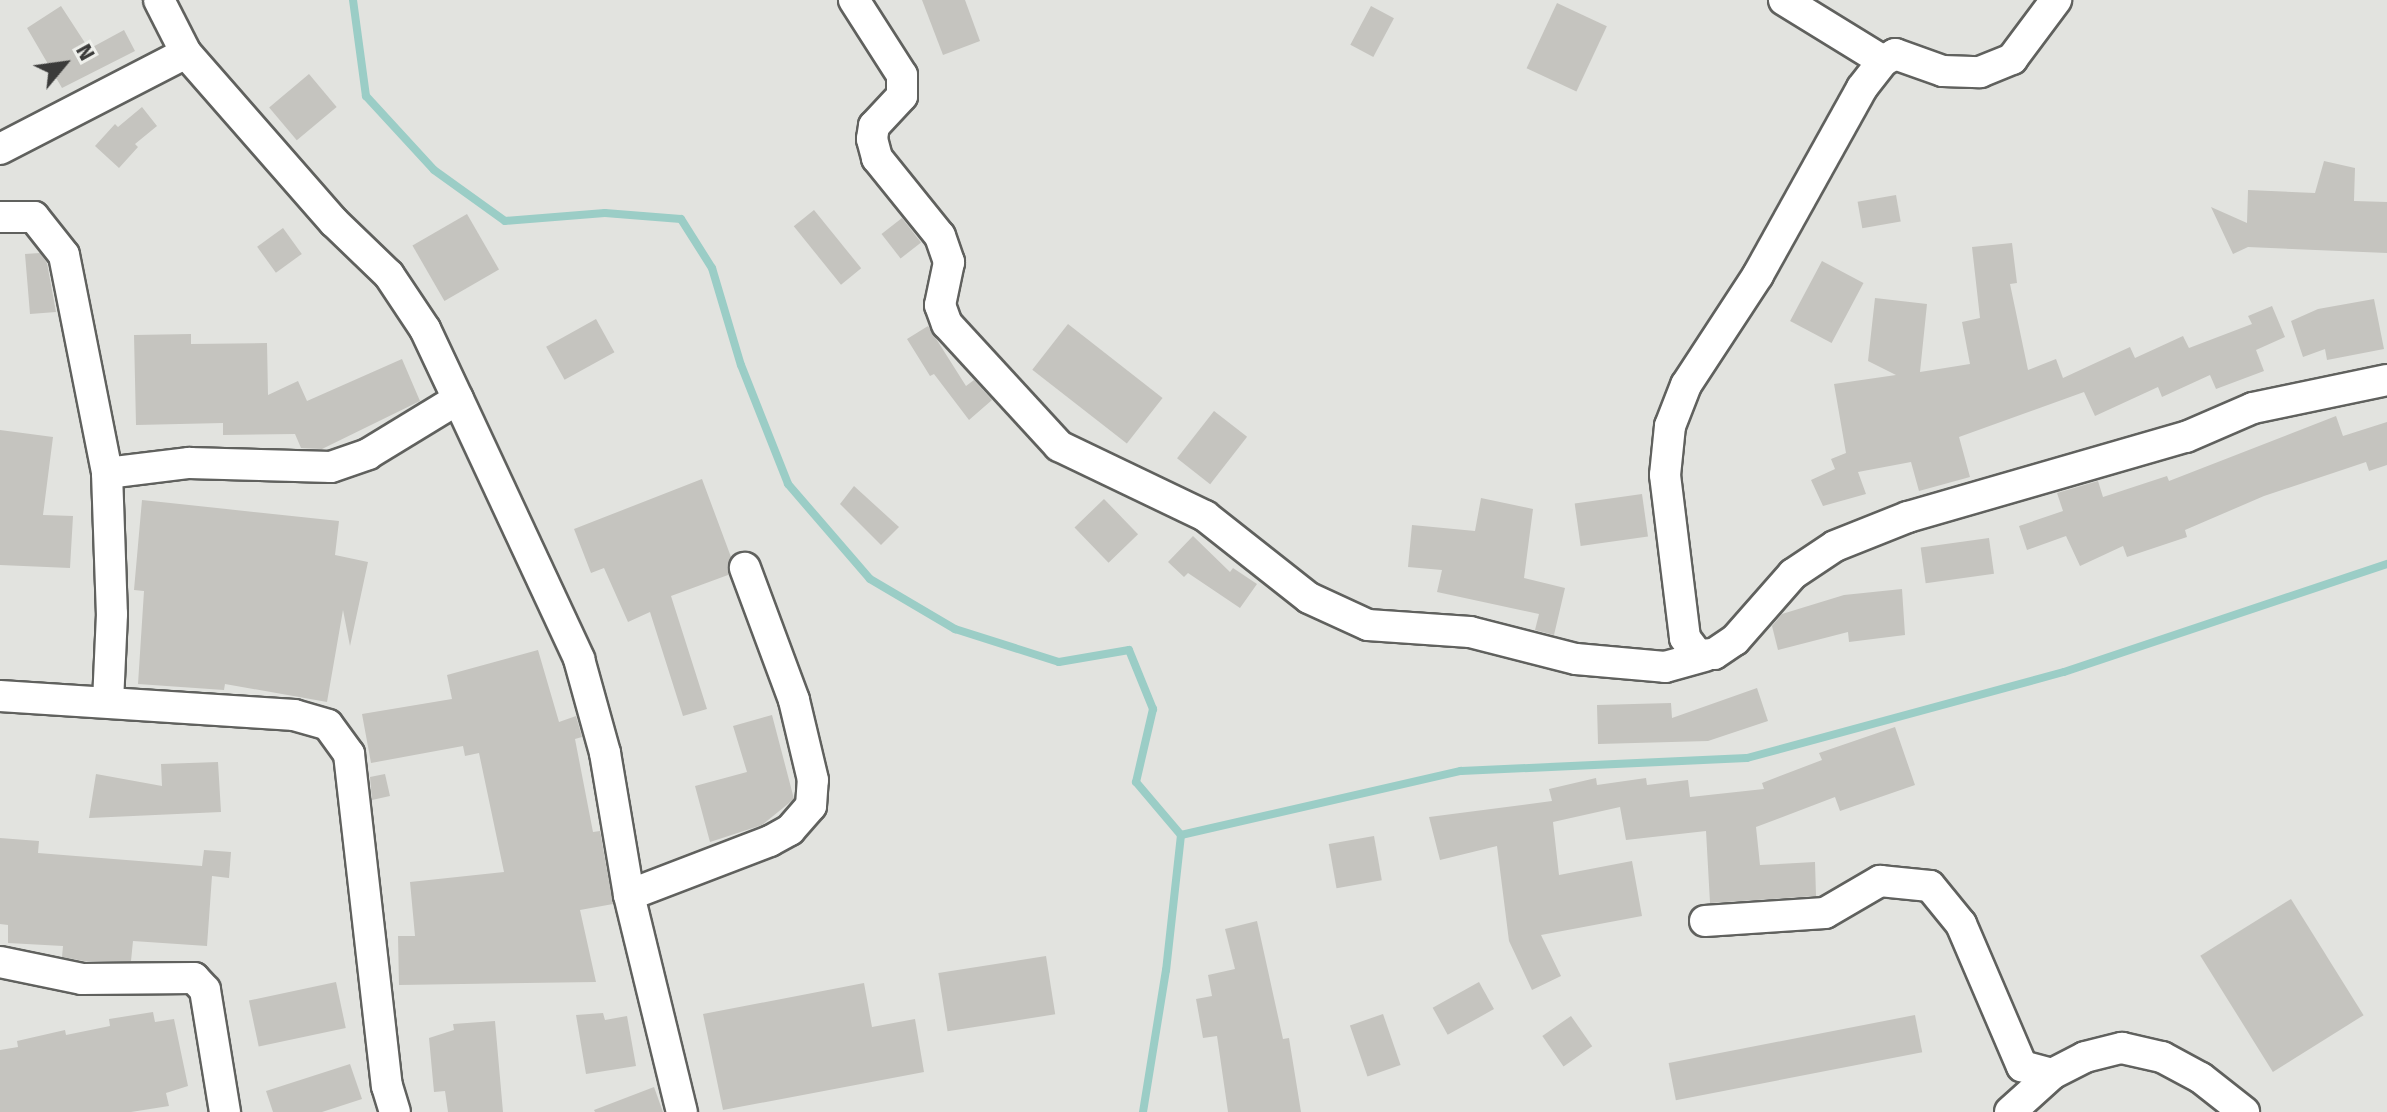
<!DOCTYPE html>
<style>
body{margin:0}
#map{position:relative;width:2387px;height:1112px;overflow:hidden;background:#e2e3df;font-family:"Fira Sans",sans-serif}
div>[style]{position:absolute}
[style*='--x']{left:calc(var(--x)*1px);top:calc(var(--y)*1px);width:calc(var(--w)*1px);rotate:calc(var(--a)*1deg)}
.stream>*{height:8px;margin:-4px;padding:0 4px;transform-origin:4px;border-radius:4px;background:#9bcdc6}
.building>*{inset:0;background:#c5c4bf;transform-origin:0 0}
.roads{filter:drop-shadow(2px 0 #60615e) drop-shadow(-2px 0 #60615e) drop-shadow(0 2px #60615e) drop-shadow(0 -2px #60615e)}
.minor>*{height:30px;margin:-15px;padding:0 15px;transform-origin:15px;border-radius:15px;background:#fff}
span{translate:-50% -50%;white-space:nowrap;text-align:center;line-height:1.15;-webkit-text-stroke:7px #eff0ec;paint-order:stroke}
.north{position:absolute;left:24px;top:24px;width:80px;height:80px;-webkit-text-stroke:6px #eff0ec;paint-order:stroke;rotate:61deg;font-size:22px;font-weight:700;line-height:32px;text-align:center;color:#3b3b3a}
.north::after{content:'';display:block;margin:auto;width:28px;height:36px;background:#3b3b3a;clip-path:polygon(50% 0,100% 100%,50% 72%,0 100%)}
</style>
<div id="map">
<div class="stream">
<div style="--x:353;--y:0;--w:97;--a:82.3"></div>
<div style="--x:366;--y:96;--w:100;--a:47.4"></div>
<div style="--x:434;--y:170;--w:87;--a:35.7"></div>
<div style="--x:505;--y:221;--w:100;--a:-4.6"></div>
<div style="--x:605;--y:213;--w:76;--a:4.5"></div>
<div style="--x:681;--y:219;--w:58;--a:57.7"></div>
<div style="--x:712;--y:268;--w:101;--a:73.4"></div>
<div style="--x:741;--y:365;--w:128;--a:68.4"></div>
<div style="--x:788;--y:484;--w:125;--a:49.2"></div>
<div style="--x:870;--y:579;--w:99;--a:30.5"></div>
<div style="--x:955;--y:629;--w:109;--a:17.6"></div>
<div style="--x:1059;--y:662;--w:71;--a:-9.7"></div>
<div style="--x:1129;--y:650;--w:64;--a:67.9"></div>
<div style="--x:1153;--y:709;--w:75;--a:103.1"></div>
<div style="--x:1136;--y:782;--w:70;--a:49.7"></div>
<div style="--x:1181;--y:835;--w:136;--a:96.3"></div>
<div style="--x:1166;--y:970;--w:144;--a:99.2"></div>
<div style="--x:1181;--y:835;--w:287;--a:-12.9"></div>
<div style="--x:1461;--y:771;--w:286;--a:-2.6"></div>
<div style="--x:1747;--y:758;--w:328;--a:-15.2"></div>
<div style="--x:2064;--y:672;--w:341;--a:-18.5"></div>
</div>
<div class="building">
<div style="clip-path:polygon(922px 0,965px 0,980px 41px,943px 55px)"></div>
<div style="left:1557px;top:3px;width:55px;height:72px;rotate:25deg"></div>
<div style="clip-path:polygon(61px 6px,89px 49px,124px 30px,135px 51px,62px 88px,27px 28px)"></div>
<div style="left:1371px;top:6px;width:26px;height:44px;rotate:28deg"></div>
<div style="left:309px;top:74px;width:43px;height:52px;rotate:50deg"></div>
<div style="clip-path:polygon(142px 107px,157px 126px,135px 144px,138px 147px,119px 168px,95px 146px,115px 124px,118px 127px)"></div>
<div style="clip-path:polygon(2324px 161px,2355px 168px,2354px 201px,2387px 202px,2387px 253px,2248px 247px,2233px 254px,2211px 207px,2247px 223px,2248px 190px,2315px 193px)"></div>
<div style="left:1896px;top:195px;width:27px;height:39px;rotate:80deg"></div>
<div style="left:814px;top:210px;width:75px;height:26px;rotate:51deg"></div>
<div style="left:467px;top:214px;width:64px;height:63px;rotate:60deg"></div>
<div style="left:902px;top:218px;width:31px;height:26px;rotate:52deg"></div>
<div style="left:283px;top:228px;width:32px;height:32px;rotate:54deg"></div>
<div style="clip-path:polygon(2012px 243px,2017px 283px,2010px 284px,2028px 370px,2056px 359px,2063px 378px,2130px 347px,2135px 358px,2183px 336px,2189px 348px,2252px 324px,2248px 316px,2272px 306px,2285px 337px,2256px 350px,2264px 371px,2216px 389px,2210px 375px,2162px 397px,2158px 387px,2095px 416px,2084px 392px,1959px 437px,1970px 477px,1919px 491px,1911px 462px,1858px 472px,1866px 494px,1823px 506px,1811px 480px,1835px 469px,1831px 459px,1846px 453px,1834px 384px,1896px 375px,1868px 361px,1875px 298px,1927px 304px,1920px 372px,1970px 364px,1962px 322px,1980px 318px,1972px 247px)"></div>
<div style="clip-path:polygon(40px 253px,47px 263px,56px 312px,30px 314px,25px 254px)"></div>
<div style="left:1822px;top:261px;width:47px;height:68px;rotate:28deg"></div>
<div style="clip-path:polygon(2374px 299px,2384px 349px,2327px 360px,2325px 349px,2303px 357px,2291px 321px,2318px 309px)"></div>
<div style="left:596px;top:319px;width:38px;height:57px;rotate:61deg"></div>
<div style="left:1068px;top:324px;width:120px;height:58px;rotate:38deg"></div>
<div style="clip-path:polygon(928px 326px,966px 386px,974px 380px,992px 400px,969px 420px,934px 374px,930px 376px,907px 339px)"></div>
<div style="clip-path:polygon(191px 334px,191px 344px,267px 343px,268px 395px,298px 381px,307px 401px,402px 359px,420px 401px,322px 449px,301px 448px,295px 434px,223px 435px,223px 423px,136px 425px,134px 335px)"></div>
<div style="left:1214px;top:411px;width:42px;height:60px;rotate:38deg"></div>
<div style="clip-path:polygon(2336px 416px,2343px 436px,2387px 422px,2387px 465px,2369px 471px,2366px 462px,2264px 496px,2185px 530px,2187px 537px,2127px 557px,2123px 546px,2080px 566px,2066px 536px,2027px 550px,2019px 526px,2063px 511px,2057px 493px,2098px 481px,2103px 497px,2167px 476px,2169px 481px)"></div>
<div style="clip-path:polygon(0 430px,53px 437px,43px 515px,73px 516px,70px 568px,0 565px)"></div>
<div style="clip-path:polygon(702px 479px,731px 557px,728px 575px,671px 596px,707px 709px,683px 716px,650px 612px,628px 622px,604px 568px,591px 573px,574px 529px)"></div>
<div style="clip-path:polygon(854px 486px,899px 527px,881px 545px,840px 504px)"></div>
<div style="left:1642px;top:494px;width:43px;height:68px;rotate:82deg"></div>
<div style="clip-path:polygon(1481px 498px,1533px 509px,1524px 578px,1565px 588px,1554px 635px,1535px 630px,1539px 614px,1437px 592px,1442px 570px,1408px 567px,1412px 525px,1475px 531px)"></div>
<div style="left:1104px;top:499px;width:49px;height:41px;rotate:46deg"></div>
<div style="clip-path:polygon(142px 500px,339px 521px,335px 555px,368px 562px,350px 646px,343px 610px,327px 702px,225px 684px,224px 690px,138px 684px,144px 591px,134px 590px)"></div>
<div style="clip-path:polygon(1193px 536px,1230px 572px,1233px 568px,1257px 584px,1240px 608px,1188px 573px,1184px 577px,1168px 562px)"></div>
<div style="left:1989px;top:538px;width:36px;height:69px;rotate:82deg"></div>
<div style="clip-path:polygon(1902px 589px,1905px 635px,1849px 642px,1848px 632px,1778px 650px,1772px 626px,1782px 614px,1844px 595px)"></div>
<div style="clip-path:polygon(538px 650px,559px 722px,576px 716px,582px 737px,575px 739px,593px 832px,600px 831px,613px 904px,580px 910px,596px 982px,399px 985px,398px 936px,415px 936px,410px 882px,504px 872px,479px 753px,465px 756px,463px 746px,371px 763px,362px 714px,452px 699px,447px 675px)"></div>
<div style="clip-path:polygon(1757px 688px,1768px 721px,1708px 741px,1598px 744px,1597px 705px,1671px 703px,1672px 718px)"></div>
<div style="clip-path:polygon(772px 715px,794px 799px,762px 825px,710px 842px,695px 786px,747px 772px,733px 726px)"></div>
<div style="clip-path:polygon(1895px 727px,1915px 785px,1840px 811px,1835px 797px,1756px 827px,1760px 865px,1815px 862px,1816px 896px,1710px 903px,1706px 831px,1626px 840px,1620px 807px,1553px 822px,1559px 875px,1632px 861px,1642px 916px,1541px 935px,1561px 976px,1532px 990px,1509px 941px,1497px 846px,1440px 860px,1429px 817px,1552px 801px,1549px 789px,1596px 778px,1597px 785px,1646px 778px,1647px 785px,1688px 780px,1690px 797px,1764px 789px,1762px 783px,1822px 760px,1819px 753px)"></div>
<div style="clip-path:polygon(218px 762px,221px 812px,89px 818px,96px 774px,162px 786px,161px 764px)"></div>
<div style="clip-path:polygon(385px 774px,390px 796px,372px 800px,370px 777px)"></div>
<div style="left:1374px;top:836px;width:45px;height:46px;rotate:80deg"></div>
<div style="clip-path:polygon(0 838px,39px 841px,38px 853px,202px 866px,204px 850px,231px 852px,229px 878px,212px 876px,207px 946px,133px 941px,131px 961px,84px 961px,62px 957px,63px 946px,8px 943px,8px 925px,0 924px)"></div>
<div style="left:2291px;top:899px;width:137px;height:107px;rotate:58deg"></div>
<div style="clip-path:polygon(1257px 921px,1283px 1039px,1289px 1038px,1301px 1112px,1228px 1112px,1217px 1036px,1203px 1038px,1196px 999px,1212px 996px,1208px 975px,1235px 969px,1225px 929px)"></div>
<div style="left:1046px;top:956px;width:59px;height:109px;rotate:81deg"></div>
<div style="left:336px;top:982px;width:47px;height:89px;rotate:78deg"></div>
<div style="left:1479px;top:982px;width:31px;height:53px;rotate:61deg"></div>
<div style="clip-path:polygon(864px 983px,872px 1027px,915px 1019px,924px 1072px,723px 1110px,703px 1014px)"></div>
<div style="clip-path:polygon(153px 1012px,155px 1022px,174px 1019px,188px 1086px,166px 1093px,169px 1106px,131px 1112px,0 1112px,0 1050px,18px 1047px,17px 1041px,65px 1030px,66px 1035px,110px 1026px,109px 1019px)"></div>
<div style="clip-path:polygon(603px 1013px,605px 1020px,627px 1016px,636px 1066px,586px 1074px,576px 1015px)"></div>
<div style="left:1383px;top:1014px;width:54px;height:35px;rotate:71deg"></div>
<div style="left:1915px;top:1015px;width:38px;height:251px;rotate:79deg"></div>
<div style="left:1571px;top:1016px;width:37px;height:35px;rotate:55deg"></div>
<div style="clip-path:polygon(495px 1021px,503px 1112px,448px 1112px,445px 1091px,434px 1092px,429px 1038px,454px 1030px,453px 1024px)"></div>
<div style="clip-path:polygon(350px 1064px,362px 1099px,322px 1112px,273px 1112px,266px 1091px)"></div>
<div style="clip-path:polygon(654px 1087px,663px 1112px,595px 1112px,594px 1110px)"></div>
</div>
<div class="roads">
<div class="minor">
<div style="--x:854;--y:0;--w:89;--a:57.4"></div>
<div style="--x:902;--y:75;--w:21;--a:90"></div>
<div style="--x:902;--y:96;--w:41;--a:133"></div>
<div style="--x:874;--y:126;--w:13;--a:99"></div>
<div style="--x:872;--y:139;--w:20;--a:75"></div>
<div style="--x:877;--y:158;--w:100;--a:51.1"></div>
<div style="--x:940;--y:236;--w:28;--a:71"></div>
<div style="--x:949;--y:262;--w:44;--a:101.8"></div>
<div style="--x:940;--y:305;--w:20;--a:70"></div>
<div style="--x:947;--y:324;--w:166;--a:47.4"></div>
<div style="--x:1059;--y:446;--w:162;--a:25.6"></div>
<div style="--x:1205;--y:516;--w:132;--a:38.3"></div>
<div style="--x:1309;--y:598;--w:65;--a:24.6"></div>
<div style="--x:1368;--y:625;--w:102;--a:3.9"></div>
<div style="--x:1470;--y:632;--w:109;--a:14.3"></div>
<div style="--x:1576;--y:659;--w:89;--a:5.1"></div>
<div style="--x:1665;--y:667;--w:41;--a:-15.4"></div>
<div style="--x:1784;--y:0;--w:116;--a:31.6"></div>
<div style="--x:1883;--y:61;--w:14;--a:-30"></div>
<div style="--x:1895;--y:54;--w:51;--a:19.5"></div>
<div style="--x:1943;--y:71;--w:37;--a:2"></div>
<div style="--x:1980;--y:72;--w:35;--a:-22"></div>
<div style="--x:2012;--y:59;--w:74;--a:-53.3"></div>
<div style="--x:186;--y:53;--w:225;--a:48.8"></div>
<div style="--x:334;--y:222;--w:76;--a:43.9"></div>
<div style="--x:389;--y:275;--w:65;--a:56.3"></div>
<div style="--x:425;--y:329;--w:77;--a:64.8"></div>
<div style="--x:458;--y:399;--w:287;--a:65"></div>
<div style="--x:579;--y:659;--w:98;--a:74.5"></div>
<div style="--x:605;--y:753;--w:144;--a:80.4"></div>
<div style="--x:629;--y:895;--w:223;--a:76.3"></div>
<div style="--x:1883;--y:61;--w:34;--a:128"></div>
<div style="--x:1862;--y:88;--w:214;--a:119.1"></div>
<div style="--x:1758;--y:275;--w:131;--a:123.2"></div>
<div style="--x:1686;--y:385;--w:44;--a:111.3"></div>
<div style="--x:1670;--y:426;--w:49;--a:95.8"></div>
<div style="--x:1665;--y:475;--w:164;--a:83"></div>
<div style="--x:1685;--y:638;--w:21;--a:53"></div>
<div style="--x:1698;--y:655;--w:16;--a:-4"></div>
<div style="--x:1714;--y:654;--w:25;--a:-34"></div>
<div style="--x:1735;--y:640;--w:88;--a:-48.7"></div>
<div style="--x:1793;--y:574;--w:50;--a:-33.7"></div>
<div style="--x:1835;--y:546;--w:79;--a:-21.7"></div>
<div style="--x:1908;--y:517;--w:289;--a:-16.1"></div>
<div style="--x:2186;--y:437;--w:73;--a:-23.4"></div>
<div style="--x:2253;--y:408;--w:137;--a:-11.8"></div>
<div style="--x:0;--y:149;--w:209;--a:-27.3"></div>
<div style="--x:186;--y:53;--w:59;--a:-117"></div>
<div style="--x:0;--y:217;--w:34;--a:0"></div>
<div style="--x:34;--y:217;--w:48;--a:51.7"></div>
<div style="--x:64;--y:255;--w:222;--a:78.8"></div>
<div style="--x:107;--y:473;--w:141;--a:88"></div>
<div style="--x:112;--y:614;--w:87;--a:92.6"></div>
<div style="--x:107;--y:473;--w:83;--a:-7"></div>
<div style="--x:189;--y:463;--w:142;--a:1.6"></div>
<div style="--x:331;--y:467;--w:39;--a:-19"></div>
<div style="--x:368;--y:454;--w:105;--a:-31.4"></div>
<div style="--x:0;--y:696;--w:295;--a:3.7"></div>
<div style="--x:294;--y:715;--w:35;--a:16"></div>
<div style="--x:328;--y:725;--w:36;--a:54"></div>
<div style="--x:349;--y:754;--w:334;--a:83.5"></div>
<div style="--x:387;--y:1086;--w:27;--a:73"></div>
<div style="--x:629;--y:895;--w:151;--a:-21"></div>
<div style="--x:770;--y:841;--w:23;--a:-29"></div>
<div style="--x:790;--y:830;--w:32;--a:-49"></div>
<div style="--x:811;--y:806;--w:26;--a:-86"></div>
<div style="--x:813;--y:780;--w:82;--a:-103.4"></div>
<div style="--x:794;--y:700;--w:141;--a:-110.4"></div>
<div style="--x:1705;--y:921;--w:120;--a:-3.8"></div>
<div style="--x:1825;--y:913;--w:64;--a:-30.2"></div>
<div style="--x:1880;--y:881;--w:50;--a:5.7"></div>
<div style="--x:1930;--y:886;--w:49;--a:50.8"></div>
<div style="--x:1961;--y:924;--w:155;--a:66.8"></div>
<div style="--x:2022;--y:1066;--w:31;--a:15"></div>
<div style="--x:0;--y:962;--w:84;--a:11.7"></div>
<div style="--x:82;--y:979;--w:112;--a:-0.5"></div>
<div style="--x:194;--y:978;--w:16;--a:47"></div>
<div style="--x:205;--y:990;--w:124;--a:80.7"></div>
<div style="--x:2010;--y:1112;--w:57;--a:-42.1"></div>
<div style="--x:2052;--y:1074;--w:37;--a:-27"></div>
<div style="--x:2085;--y:1057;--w:38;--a:-14"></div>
<div style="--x:2122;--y:1048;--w:41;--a:12.7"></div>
<div style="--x:2162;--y:1057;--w:44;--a:28.3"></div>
<div style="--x:2201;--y:1078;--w:55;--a:38.3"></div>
</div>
</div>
<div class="north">N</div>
</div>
